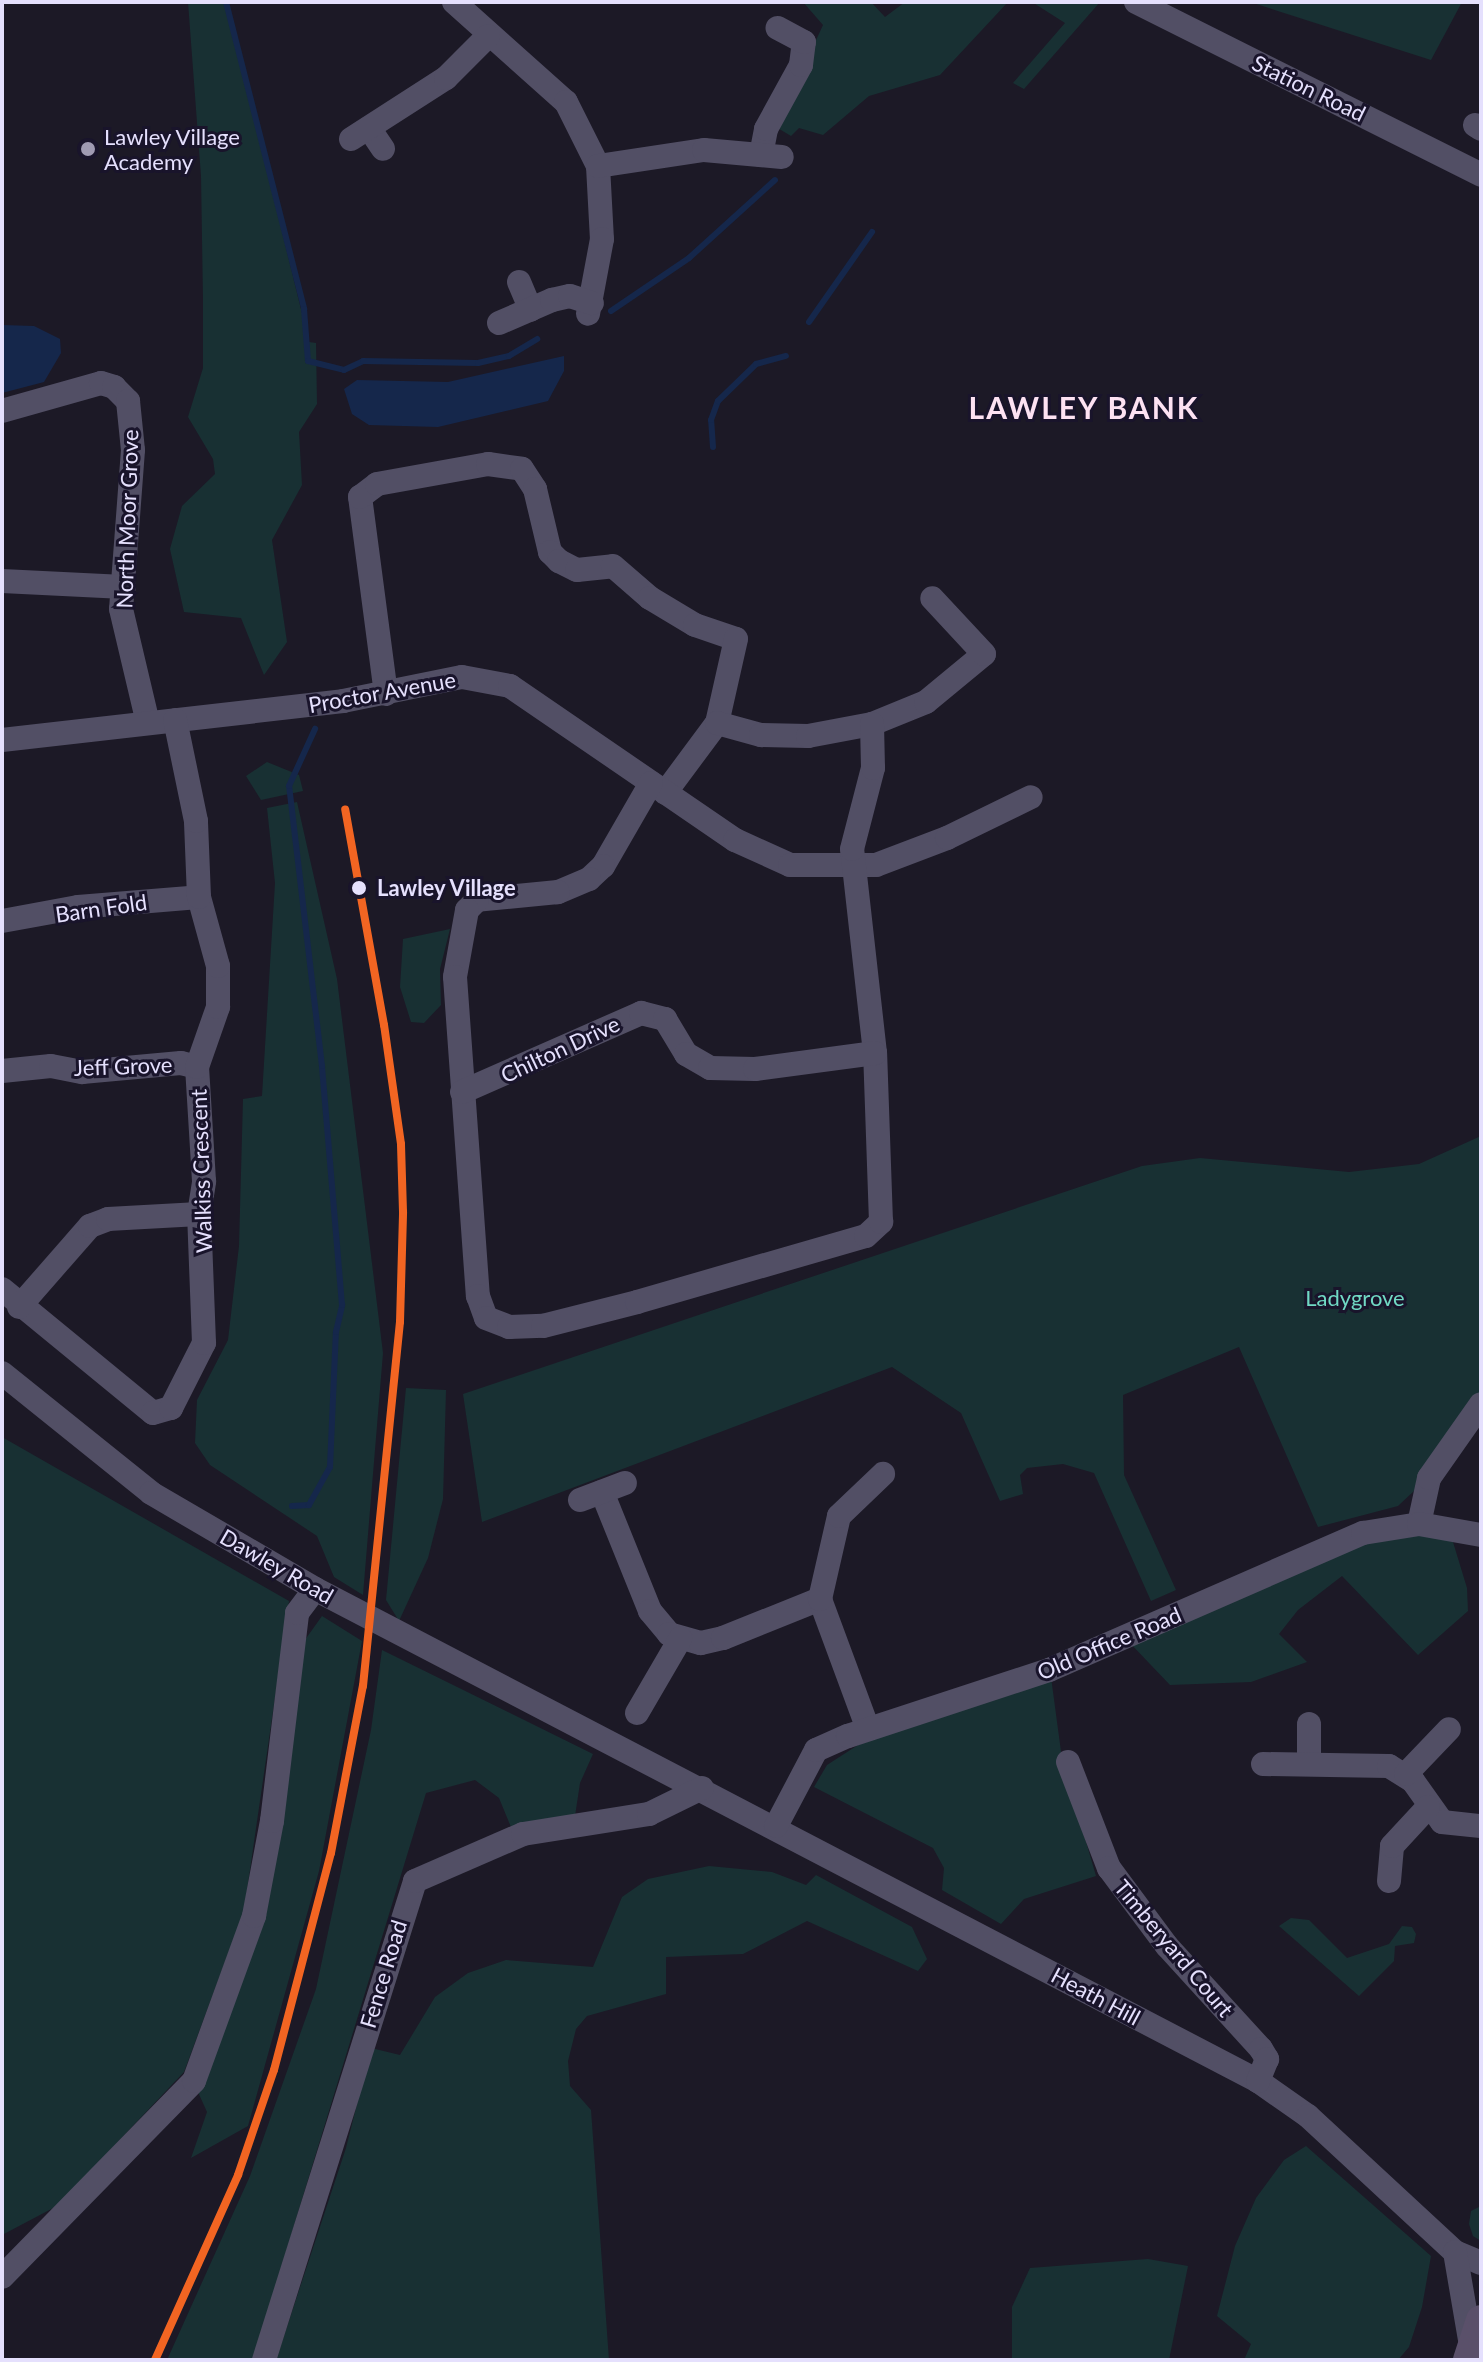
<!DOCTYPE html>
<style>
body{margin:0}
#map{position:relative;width:1483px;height:2362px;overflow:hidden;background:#1c1926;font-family:Lato,sans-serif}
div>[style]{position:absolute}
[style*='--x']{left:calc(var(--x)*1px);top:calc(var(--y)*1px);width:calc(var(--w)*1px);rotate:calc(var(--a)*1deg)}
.green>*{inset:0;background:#183033}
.water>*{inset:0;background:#15274b}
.stream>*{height:6px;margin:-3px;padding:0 3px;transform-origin:3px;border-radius:3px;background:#15274b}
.minor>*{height:24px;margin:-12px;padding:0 12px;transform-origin:12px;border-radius:12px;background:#524f65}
.major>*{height:30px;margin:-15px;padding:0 15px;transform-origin:15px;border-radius:15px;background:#5a506a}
.rail-1>*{height:8px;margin:-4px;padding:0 4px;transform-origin:4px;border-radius:4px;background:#f26522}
.dots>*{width:22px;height:22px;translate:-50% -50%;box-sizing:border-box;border:4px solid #19142b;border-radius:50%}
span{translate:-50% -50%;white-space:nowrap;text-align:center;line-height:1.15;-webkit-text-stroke:6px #19142b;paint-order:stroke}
.street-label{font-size:22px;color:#e5e0fd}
.poi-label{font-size:22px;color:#e5e0fd}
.left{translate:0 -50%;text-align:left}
.stop-label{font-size:22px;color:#e5e0fd;font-weight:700}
.park-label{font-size:22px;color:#70d9c4}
.district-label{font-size:30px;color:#fde2f2;font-weight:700;letter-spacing:2px}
.frame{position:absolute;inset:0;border:4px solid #e5e0fd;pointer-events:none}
</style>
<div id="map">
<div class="green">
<div style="clip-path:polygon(188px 2px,226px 2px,309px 342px,316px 343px,317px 404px,299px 432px,302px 485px,272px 540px,287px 642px,264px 675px,241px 618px,184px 612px,170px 549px,182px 506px,215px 474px,213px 459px,188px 417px,203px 368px,203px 300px,201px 176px)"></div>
<div style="clip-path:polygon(803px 2px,871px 2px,885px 17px,905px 2px,1008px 2px,940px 75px,869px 96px,823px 135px,799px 128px,791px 136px,776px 127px,823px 25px)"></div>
<div style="clip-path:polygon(1032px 2px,1100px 2px,1024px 89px,1013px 83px,1065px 23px)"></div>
<div style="clip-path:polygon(1250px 2px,1462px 2px,1431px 60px)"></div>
<div style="clip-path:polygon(267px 762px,299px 775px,303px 791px,261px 800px,246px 776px)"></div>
<div style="clip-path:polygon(297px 802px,337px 979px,383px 1353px,363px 1595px,334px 1577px,317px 1536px,210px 1465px,195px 1443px,197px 1400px,228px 1340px,239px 1246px,243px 1099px,262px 1096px,275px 883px,267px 808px)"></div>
<div style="clip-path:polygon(450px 929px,440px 969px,441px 1005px,424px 1023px,411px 1022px,400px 987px,403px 939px)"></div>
<div style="clip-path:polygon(1481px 1136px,1481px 1392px,1415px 1490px,1398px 1506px,1318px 1527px,1239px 1347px,1123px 1395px,1124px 1475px,1176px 1590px,1151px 1601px,1094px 1473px,1063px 1464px,1027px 1468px,1020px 1475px,1023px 1494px,1000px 1501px,961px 1413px,892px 1367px,482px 1522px,463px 1394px,1142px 1166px,1200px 1158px,1349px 1172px,1419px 1164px)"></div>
<div style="clip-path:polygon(406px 1388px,446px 1390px,443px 1499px,428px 1558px,399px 1621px,386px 1600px)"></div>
<div style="clip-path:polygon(2px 1437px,289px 1601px,244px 1911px,184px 2072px,57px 2206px,2px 2235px)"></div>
<div style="clip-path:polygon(1419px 1533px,1453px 1542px,1467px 1588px,1468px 1611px,1418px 1655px,1342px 1576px,1298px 1610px,1279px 1634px,1307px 1662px,1251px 1682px,1170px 1685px,1128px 1641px,1368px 1541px)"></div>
<div style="clip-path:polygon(322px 1616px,362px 1641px,319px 1871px,248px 2126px,191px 2158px,207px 2112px,198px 2092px,233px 2007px,302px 1644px)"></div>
<div style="clip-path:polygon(382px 1650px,593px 1754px,580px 1783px,575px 1816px,513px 1832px,499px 1798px,475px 1780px,426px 1793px,253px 2360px,167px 2360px,250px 2176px,316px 1989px,371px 1730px)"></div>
<div style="clip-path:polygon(1051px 1677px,1062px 1759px,1096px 1876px,1024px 1899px,1001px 1924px,942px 1890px,944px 1868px,933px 1848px,814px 1787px,827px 1765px,858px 1745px)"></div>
<div style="clip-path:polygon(709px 1866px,772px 1872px,806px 1885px,816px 1875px,912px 1927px,927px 1959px,918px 1971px,807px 1921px,743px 1954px,666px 1957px,666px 1994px,587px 2016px,576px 2029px,568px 2061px,570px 2086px,591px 2110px,609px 2360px,276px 2360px,346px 2148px,371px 2048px,400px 2055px,435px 1997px,468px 1973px,506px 1960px,593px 1967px,622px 1897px,648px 1879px)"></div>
<div style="clip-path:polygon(1291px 1918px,1309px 1920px,1347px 1958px,1389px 1944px,1402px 1926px,1412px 1927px,1416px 1934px,1414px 1943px,1395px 1946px,1394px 1961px,1359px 1996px,1279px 1926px)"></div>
<div style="clip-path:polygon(1306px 2146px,1431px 2256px,1422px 2307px,1409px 2347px,1398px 2360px,1244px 2360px,1251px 2344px,1217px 2316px,1235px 2246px,1256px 2198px,1284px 2160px)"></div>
<div style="clip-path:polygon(1481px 2206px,1481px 2241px,1473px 2236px,1469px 2224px,1471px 2211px)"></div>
<div style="clip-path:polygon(1148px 2259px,1188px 2266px,1169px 2360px,1012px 2360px,1012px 2307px,1030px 2268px)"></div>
</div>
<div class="water">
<div style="clip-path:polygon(2px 325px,34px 326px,60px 339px,61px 353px,44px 382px,2px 393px)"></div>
<div style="clip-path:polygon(564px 356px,564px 371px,548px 401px,438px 427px,369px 425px,352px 414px,344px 389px,357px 380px,448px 382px)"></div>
</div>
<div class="stream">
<div style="--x:226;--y:2;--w:317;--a:75.7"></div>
<div style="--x:304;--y:309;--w:52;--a:85.6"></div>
<div style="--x:308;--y:361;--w:37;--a:14"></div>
<div style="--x:344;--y:370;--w:21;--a:-25"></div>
<div style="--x:363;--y:361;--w:115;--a:1"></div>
<div style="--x:478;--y:363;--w:32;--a:-13"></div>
<div style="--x:509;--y:356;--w:33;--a:-31"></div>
<div style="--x:611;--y:311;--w:94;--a:-34.2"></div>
<div style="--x:689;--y:258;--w:116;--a:-42.2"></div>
<div style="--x:809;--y:322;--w:110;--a:-55"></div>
<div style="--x:713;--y:447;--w:27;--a:-94"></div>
<div style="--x:711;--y:420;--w:20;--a:-70"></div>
<div style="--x:718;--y:401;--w:53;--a:-44.2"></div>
<div style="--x:756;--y:364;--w:31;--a:-15"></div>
<div style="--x:292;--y:1506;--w:17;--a:-3"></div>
<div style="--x:309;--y:1505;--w:43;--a:-61.1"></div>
<div style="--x:330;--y:1467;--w:135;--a:-87.5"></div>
<div style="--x:336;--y:1332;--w:28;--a:-77"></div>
<div style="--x:342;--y:1305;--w:240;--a:-94.8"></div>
<div style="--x:322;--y:1066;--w:282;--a:-96.7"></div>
<div style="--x:289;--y:786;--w:63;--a:-65.5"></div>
</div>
<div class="minor">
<div style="--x:454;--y:2;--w:150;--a:41.8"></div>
<div style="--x:566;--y:102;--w:72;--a:63.4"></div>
<div style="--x:598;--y:166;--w:73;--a:86.9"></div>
<div style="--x:602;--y:239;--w:76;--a:100.6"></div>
<div style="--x:1136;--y:2;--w:386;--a:26.6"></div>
<div style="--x:1475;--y:125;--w:7;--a:34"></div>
<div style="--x:369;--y:128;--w:25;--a:56"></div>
<div style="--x:351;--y:139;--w:113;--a:-32.7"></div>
<div style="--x:446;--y:78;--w:59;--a:-45"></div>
<div style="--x:761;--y:155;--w:26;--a:-79"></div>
<div style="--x:766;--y:129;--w:73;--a:-61.3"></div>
<div style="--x:801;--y:65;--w:23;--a:-83"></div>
<div style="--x:804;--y:42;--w:30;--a:-152"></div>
<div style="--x:598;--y:166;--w:107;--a:-8.6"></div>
<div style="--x:704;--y:150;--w:78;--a:5.1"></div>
<div style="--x:519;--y:282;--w:30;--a:67"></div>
<div style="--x:499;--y:323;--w:58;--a:-23.5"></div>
<div style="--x:552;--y:300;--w:18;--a:-13"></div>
<div style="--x:570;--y:296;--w:23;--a:18"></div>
<div style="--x:2;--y:411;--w:103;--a:-15.8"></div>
<div style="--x:101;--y:383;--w:14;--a:17"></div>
<div style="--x:114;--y:387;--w:20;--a:45"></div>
<div style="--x:128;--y:401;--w:49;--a:84.2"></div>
<div style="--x:133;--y:450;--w:159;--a:94.3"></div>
<div style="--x:121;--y:609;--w:117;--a:76.7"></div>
<div style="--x:2;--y:581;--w:122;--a:2.8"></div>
<div style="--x:386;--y:694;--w:199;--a:-97.5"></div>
<div style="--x:360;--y:497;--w:21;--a:-37"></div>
<div style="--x:377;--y:484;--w:113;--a:-10.2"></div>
<div style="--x:488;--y:464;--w:34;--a:8"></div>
<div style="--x:522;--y:469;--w:24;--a:57"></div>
<div style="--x:535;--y:489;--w:65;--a:76.6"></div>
<div style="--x:550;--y:552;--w:13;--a:45"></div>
<div style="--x:559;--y:561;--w:20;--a:27"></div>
<div style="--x:577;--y:570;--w:36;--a:-6"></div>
<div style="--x:613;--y:566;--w:49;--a:40.9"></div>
<div style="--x:650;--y:598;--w:52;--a:31"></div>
<div style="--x:695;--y:625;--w:43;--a:18.9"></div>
<div style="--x:736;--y:639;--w:86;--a:102.7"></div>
<div style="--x:717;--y:723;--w:87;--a:126.6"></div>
<div style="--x:717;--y:723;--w:46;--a:15.3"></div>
<div style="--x:761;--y:735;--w:47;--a:1.2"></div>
<div style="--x:808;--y:736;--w:65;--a:-10.6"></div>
<div style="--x:872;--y:724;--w:58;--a:-22.2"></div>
<div style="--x:926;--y:702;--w:75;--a:-39.6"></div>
<div style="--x:984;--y:654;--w:76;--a:-132.9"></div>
<div style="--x:2;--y:740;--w:343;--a:-6.5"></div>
<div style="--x:343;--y:701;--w:121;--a:-11.4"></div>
<div style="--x:462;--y:677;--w:49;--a:10.6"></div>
<div style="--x:510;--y:686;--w:273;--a:34.4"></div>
<div style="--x:735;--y:840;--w:60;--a:24.4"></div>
<div style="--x:790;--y:865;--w:86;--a:0"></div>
<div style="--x:876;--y:865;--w:76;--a:-20.8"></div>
<div style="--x:947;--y:838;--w:93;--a:-26"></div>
<div style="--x:651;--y:783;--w:96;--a:120"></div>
<div style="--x:603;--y:866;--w:19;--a:137"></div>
<div style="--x:589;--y:879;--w:34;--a:157"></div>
<div style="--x:558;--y:892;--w:81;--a:174.4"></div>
<div style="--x:477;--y:900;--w:14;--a:135"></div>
<div style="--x:467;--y:910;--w:68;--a:100.2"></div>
<div style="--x:455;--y:977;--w:320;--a:85.9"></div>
<div style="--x:478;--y:1296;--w:23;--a:70"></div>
<div style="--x:486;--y:1318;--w:25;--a:21"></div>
<div style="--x:509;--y:1327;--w:34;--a:-2"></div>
<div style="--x:543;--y:1326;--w:97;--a:-14.3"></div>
<div style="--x:637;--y:1302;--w:238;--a:-16.1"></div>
<div style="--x:866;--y:1236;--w:21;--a:-43"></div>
<div style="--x:881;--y:1222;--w:169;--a:-92"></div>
<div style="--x:875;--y:1053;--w:205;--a:-96.4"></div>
<div style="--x:852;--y:849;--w:84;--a:-75.5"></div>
<div style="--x:873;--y:768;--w:44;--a:-91.3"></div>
<div style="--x:2;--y:921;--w:77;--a:-10.4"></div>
<div style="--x:78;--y:907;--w:121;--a:-4.7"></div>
<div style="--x:2;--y:1071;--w:49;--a:-5.8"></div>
<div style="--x:51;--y:1066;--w:32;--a:11"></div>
<div style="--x:82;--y:1072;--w:99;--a:-5.2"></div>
<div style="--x:181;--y:1063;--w:16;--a:14"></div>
<div style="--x:462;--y:1092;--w:196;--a:-23.8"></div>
<div style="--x:641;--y:1013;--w:25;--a:14"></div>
<div style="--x:665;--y:1019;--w:41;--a:59"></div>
<div style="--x:686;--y:1054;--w:28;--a:30"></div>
<div style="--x:710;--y:1068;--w:45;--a:1.3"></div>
<div style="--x:755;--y:1069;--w:121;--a:-7.6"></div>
<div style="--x:2;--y:1289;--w:195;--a:39.4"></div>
<div style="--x:153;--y:1413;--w:19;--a:-16"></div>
<div style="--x:171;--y:1408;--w:73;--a:-63.1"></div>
<div style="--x:204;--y:1343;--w:129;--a:-92.2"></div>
<div style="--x:199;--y:1214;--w:33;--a:-81"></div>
<div style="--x:204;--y:1181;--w:114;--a:-93.5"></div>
<div style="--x:197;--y:1067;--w:64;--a:-70.7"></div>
<div style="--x:218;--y:1007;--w:41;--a:-90"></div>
<div style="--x:218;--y:966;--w:72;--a:-105.4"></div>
<div style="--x:199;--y:897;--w:76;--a:-92.3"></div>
<div style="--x:196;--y:821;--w:103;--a:-101.7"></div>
<div style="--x:19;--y:1307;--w:108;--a:-48.8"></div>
<div style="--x:90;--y:1226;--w:19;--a:-21"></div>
<div style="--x:108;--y:1219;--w:91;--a:-3.1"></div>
<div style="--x:2;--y:1373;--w:191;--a:38.8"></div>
<div style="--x:151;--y:1493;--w:190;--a:30.3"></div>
<div style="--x:315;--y:1589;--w:1064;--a:27.55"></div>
<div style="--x:1258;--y:2081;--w:61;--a:35"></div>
<div style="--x:1308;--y:2116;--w:200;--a:42.8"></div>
<div style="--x:1455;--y:2252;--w:28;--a:23"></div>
<div style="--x:602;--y:1492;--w:128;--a:68"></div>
<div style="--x:650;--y:1611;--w:30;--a:50"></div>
<div style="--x:669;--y:1634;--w:33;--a:16"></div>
<div style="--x:701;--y:1643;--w:23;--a:-13"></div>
<div style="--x:723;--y:1638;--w:105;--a:-21.9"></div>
<div style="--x:580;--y:1500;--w:48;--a:-20.7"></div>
<div style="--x:1419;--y:1524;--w:47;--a:-77.7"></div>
<div style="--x:1429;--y:1478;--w:90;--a:-54.9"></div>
<div style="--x:637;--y:1713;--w:86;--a:-59.8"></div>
<div style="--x:1309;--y:1724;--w:40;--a:90"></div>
<div style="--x:868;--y:1729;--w:139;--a:-110.3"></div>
<div style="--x:820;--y:1599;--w:85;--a:-77.1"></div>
<div style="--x:839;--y:1516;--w:61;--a:-43.7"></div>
<div style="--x:1068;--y:1762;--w:114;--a:68.9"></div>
<div style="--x:1109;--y:1868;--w:97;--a:53.4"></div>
<div style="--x:1167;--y:1946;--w:139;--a:47.6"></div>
<div style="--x:1261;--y:2049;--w:12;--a:59"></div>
<div style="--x:1267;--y:2059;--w:24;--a:112"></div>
<div style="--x:1263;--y:1764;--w:126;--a:0.9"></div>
<div style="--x:1389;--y:1766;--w:28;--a:32"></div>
<div style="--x:1413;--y:1781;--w:50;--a:54.7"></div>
<div style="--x:1442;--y:1822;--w:39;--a:6"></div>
<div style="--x:1406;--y:1774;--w:62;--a:-46.3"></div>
<div style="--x:776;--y:1826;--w:86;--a:-62.2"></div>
<div style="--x:816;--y:1750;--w:35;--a:-24"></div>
<div style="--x:848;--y:1736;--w:212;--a:-18.2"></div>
<div style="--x:1049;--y:1670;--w:343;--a:-23.6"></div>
<div style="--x:1363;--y:1533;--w:57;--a:-9.1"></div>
<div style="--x:1419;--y:1524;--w:63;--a:10.1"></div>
<div style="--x:1389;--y:1881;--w:35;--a:-85"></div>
<div style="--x:1392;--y:1846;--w:53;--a:-47.3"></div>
<div style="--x:1455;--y:2252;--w:95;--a:80.3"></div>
<div style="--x:2;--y:2277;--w:274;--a:-45.6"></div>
<div style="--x:194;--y:2081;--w:176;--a:-70"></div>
<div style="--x:254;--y:1916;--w:97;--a:-79.3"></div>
<div style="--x:272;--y:1821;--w:209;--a:-83.1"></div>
<div style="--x:297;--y:1613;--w:30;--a:-53"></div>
<div style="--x:264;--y:2360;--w:502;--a:-72.5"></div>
<div style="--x:415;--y:1881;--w:118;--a:-23.5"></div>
<div style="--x:523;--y:1834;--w:128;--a:-9"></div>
<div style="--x:649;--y:1814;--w:59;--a:-26.1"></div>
</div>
<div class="major">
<div style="--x:1468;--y:2360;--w:42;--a:-72"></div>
</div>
<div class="rail-1">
<div style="--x:155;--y:2360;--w:203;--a:-65.8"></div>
<div style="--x:238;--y:2175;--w:111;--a:-71.1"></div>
<div style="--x:274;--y:2070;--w:224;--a:-75.3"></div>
<div style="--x:331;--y:1853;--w:170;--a:-79.2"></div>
<div style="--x:363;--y:1686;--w:366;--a:-84.2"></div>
<div style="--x:400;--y:1322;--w:110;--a:-88.4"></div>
<div style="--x:403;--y:1212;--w:68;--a:-91.7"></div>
<div style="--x:401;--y:1144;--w:120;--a:-98.1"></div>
<div style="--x:384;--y:1025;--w:219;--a:-100.2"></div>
</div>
<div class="dots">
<div style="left:88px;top:149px;background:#9f9ab2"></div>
<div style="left:359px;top:888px;background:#e5e0fd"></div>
</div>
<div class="street-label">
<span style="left:1309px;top:88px;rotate:26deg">Station Road</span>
<span style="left:127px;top:519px;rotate:-88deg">North Moor Grove</span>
<span style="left:382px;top:692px;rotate:-10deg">Proctor Avenue</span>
<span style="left:101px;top:908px;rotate:-8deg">Barn Fold</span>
<span style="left:560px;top:1049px;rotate:-25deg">Chilton Drive</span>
<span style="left:123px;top:1066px;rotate:-2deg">Jeff Grove</span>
<span style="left:201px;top:1171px;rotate:-92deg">Walkiss Crescent</span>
<span style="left:277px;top:1566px;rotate:30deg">Dawley Road</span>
<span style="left:1109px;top:1643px;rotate:-23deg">Old Office Road</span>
<span style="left:1174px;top:1948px;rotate:50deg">Timberyard Court</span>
<span style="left:383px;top:1974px;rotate:-73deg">Fence Road</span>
<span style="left:1096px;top:1996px;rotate:28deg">Heath Hill</span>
</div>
<div class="poi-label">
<span class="left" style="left:104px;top:149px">Lawley Village<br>Academy</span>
</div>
<div class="stop-label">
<span class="left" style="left:377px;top:888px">Lawley Village</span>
</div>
<div class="park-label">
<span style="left:1355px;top:1298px">Ladygrove</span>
</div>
<div class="district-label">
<span style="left:1084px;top:407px">LAWLEY BANK</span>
</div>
<div class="frame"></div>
</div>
